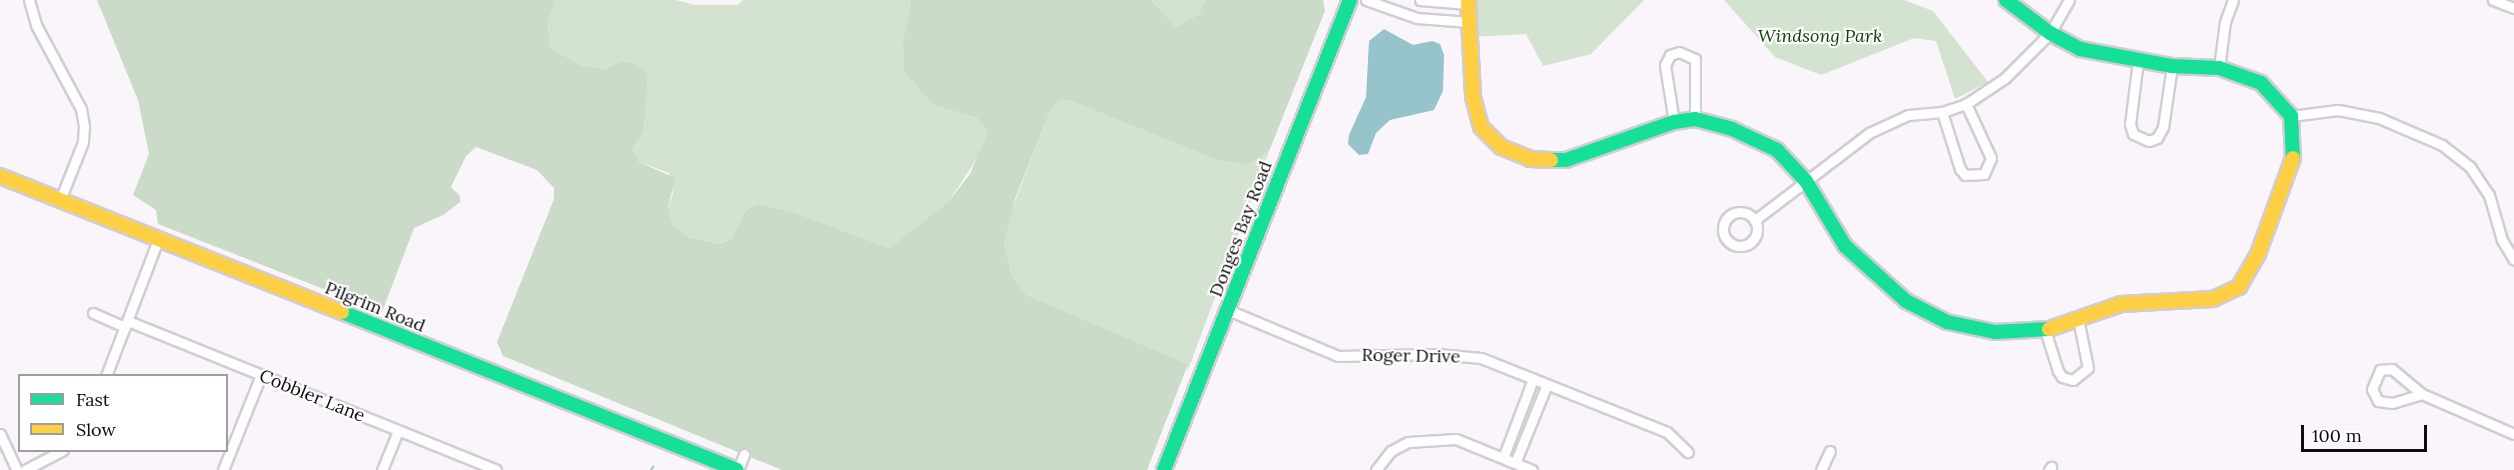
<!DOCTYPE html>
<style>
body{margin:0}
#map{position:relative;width:2514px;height:470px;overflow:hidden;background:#faf5fb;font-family:Lora,serif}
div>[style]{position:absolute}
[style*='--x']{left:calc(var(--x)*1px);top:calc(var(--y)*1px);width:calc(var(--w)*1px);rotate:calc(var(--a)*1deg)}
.green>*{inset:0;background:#d4e3d0}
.forest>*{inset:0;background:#cadbc7}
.water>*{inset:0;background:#97c4cb}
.stream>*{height:2px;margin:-1px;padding:0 1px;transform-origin:1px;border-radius:1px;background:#97c4cb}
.roads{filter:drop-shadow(2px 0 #d2ccd4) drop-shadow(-2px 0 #d2ccd4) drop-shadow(0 2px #d2ccd4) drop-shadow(0 -2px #d2ccd4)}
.street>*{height:9px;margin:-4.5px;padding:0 4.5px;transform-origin:4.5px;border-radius:4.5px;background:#fefefe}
.street>.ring{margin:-4.5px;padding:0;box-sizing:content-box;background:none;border:9px solid #fefefe;border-radius:50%}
.fast>*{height:14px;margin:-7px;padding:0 7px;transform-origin:7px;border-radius:7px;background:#16e098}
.slow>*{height:14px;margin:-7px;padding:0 7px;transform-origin:7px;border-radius:7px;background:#ffcf43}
span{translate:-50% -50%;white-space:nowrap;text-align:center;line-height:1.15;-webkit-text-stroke:4.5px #fff;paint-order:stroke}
.park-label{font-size:18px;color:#114006;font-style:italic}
.street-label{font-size:18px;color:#0f0911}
.legend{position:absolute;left:18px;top:374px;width:210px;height:78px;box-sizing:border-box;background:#fff;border:2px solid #9f9da0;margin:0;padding:8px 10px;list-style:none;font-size:18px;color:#0f0911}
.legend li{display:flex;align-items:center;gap:12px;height:30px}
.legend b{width:30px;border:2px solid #9f9da0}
.scale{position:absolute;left:2301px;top:425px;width:126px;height:27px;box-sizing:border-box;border:3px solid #0f0911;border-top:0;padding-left:8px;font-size:18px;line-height:21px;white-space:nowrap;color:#0f0911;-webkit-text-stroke:4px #fff;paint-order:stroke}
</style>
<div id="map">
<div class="green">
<div style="clip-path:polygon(555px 0,676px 0,694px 5px,738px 5px,743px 0,911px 0,903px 41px,904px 72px,933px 105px,977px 118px,988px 132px,984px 148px,949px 201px,889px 248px,793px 212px,758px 204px,746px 210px,732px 238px,721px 244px,688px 237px,673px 225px,668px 208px,673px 194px,669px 173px,639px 162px,632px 149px,644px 132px,648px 75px,620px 62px,605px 69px,580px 65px,550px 47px,548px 23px)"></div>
<div style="clip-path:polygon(1151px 0,1205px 0,1199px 14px,1176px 27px)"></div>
<div style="clip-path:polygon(1474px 0,1644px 0,1591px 54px,1543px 66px,1526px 34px,1470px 37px)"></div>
<div style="clip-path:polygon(1724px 0,1904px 0,1933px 11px,1988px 82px,1955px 99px,1936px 41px,1914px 38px,1821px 75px,1775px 57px)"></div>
<div style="clip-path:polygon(1070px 100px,1258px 159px,1270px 149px,1187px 373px,1188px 364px,1027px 295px,1012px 277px,1004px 242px,1005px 227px,1049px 114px,1059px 101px)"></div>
</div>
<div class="forest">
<div style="clip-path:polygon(97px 0,555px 0,548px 23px,550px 47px,580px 65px,605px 69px,620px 62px,634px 63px,648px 75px,644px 132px,632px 149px,639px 162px,675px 178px,668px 208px,673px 225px,688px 237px,721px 244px,732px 238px,746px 210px,758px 204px,793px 212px,889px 248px,949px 201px,970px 174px,988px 132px,977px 118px,933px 105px,904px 72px,903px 41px,911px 0,1151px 0,1176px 27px,1199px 14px,1205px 0,1323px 0,1325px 11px,1270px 149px,1258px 159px,1244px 164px,1218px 160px,1070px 100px,1059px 101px,1049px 114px,1015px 199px,1004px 242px,1012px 277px,1027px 295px,1188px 364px,1147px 470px,782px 470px,503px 356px,497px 342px,554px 199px,554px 188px,537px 170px,476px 147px,466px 156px,451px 187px,460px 196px,460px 202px,443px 215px,414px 228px,382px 312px,158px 224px,156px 210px,133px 195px,149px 154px,138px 100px)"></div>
</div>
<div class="water">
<div style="clip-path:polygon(1384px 29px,1413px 45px,1432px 41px,1440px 44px,1444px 55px,1443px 91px,1434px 110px,1390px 120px,1376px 133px,1368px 154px,1359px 155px,1348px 144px,1349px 135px,1366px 97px,1369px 41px)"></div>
</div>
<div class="stream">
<div style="--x:651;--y:470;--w:4;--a:-56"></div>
</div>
<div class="roads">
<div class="street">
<div style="--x:29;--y:0;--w:26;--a:74"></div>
<div style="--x:36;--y:25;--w:95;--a:61.8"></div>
<div style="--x:81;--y:109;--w:17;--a:80"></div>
<div style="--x:84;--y:126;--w:16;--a:94"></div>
<div style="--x:83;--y:142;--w:62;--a:111.6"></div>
<div style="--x:1366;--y:0;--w:54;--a:19.4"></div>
<div style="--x:1417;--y:18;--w:52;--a:4.4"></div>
<div style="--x:1420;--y:0;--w:48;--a:4.8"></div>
<div style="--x:2493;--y:0;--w:22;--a:21"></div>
<div style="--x:2138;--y:61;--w:64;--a:97.2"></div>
<div style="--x:2130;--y:124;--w:10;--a:73"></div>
<div style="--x:2133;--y:134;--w:17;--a:24"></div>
<div style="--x:2149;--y:141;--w:9;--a:-21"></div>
<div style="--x:2157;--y:138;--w:13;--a:-61"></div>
<div style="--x:2163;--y:127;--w:62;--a:-81.6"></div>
<div style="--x:2219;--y:68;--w:46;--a:-82.6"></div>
<div style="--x:2225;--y:22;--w:23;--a:-70"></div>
<div style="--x:1942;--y:112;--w:60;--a:72.5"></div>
<div style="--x:1960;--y:169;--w:8;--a:50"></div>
<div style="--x:1965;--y:175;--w:19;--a:-3"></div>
<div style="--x:1984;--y:174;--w:17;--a:-66"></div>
<div style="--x:1991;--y:158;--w:60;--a:-114.8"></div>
<div style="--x:2291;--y:116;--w:47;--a:-7.3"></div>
<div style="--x:2338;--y:110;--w:42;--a:11"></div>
<div style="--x:2379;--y:118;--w:69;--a:23.2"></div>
<div style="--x:2442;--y:145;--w:36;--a:38"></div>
<div style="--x:2470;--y:167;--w:34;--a:56"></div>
<div style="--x:2489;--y:195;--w:47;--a:73.9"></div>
<div style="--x:2502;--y:240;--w:23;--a:59"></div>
<div style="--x:1674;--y:122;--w:58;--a:-99"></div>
<div style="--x:1665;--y:65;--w:11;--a:-63"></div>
<div style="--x:1670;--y:55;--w:9;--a:-18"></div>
<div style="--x:1679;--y:52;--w:17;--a:24"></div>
<div style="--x:1695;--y:59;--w:60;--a:90"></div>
<div class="ring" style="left:1723px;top:212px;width:25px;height:25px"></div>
<div style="--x:1755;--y:220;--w:143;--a:-37.3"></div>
<div style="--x:1869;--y:133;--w:43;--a:-24.8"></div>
<div style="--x:1908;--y:115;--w:34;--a:-5"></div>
<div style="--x:1942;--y:112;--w:25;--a:-18"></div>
<div style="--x:1966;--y:104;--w:47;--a:-33.7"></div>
<div style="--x:2005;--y:78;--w:64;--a:-45"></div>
<div style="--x:2050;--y:33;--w:38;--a:-60"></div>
<div style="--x:1228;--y:310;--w:119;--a:22.7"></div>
<div style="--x:1338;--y:356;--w:100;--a:-1.1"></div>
<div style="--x:1438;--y:354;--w:43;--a:5.3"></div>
<div style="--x:1481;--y:358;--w:200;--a:21.7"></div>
<div style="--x:1667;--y:432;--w:29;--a:44"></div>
<div style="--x:93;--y:313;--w:35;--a:24"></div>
<div style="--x:128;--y:321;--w:397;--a:22"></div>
<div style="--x:2045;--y:330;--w:43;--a:72.4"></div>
<div style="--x:2058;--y:371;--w:7;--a:56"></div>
<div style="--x:2062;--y:377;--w:11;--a:15"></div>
<div style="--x:2073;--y:380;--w:19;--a:-39"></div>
<div style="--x:2088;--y:368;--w:50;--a:-101.5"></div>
<div style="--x:106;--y:376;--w:146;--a:-69.1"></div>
<div style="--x:2422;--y:394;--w:31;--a:163"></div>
<div style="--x:2392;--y:403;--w:14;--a:-172"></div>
<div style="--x:2378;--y:401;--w:13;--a:-117"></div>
<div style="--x:2372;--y:389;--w:21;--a:-67"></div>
<div style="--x:2380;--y:370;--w:12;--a:-5"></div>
<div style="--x:2392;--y:369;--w:39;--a:40"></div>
<div style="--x:2422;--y:394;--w:100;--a:23.5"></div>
<div style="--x:0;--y:434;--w:40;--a:65"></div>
<div style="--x:1503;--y:458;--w:85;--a:-69.2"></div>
<div style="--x:1515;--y:463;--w:85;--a:-67.9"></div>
<div style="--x:25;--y:470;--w:43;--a:-27.8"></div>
<div style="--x:223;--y:470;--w:102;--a:-68.2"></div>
<div style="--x:382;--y:470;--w:42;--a:-67.7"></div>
<div style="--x:738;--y:470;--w:17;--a:-69"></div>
<div style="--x:1376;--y:470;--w:24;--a:-52"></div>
<div style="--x:1391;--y:451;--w:19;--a:-28"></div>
<div style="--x:1408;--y:442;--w:48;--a:-3.6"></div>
<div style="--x:1456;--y:439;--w:82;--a:22.2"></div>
<div style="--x:1821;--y:470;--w:21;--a:-65"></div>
<div style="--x:2049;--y:470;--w:4;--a:-56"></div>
</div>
<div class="fast">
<div style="--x:2006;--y:0;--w:55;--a:36.9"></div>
<div style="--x:2050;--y:33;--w:34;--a:28"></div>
<div style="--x:2080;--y:49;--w:94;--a:10.5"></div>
<div style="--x:2172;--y:66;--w:47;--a:2.4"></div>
<div style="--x:2219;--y:68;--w:45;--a:19.7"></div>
<div style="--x:2261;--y:83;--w:45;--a:47.7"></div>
<div style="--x:2291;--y:116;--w:42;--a:87.3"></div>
<div style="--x:1551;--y:160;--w:15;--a:0"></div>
<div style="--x:1566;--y:160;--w:114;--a:-19.4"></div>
<div style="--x:1674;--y:122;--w:21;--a:-8"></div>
<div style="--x:1695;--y:119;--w:38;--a:15"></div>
<div style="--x:1732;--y:129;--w:50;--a:25"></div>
<div style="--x:1777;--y:150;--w:42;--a:46.9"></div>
<div style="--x:1806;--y:181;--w:76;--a:59"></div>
<div style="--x:1845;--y:246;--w:82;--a:42"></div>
<div style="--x:1906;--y:301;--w:46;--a:27.1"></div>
<div style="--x:1947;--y:322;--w:49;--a:11.8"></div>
<div style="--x:1995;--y:332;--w:54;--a:-3.2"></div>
<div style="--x:342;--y:312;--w:425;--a:21.8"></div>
<div style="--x:1164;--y:470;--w:505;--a:-68.41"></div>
</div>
<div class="slow">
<div style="--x:1468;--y:0;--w:97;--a:87"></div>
<div style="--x:1473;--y:97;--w:31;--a:75"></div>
<div style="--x:1481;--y:127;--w:28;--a:45"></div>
<div style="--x:1501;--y:147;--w:31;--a:22"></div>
<div style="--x:1530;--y:159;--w:21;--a:3"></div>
<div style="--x:0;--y:176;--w:368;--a:21.7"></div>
<div style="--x:2049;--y:329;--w:76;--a:-19.1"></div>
<div style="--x:2121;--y:304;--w:92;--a:-3.1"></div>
<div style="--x:2213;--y:299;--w:29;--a:-25"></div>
<div style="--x:2239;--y:287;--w:38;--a:-60"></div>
<div style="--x:2258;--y:254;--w:102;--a:-70"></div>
</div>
</div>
<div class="park-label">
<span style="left:1820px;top:36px">Windsong Park</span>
</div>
<div class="street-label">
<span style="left:1241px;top:229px;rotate:-69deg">Donges Bay Road</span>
<span style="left:375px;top:307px;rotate:22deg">Pilgrim Road</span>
<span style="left:1411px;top:356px;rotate:1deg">Roger Drive</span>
<span style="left:312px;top:396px;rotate:22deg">Cobbler Lane</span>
</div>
<ul class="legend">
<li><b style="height:8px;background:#16e098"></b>Fast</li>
<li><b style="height:8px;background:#ffcf43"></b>Slow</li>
</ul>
<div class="scale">100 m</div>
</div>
